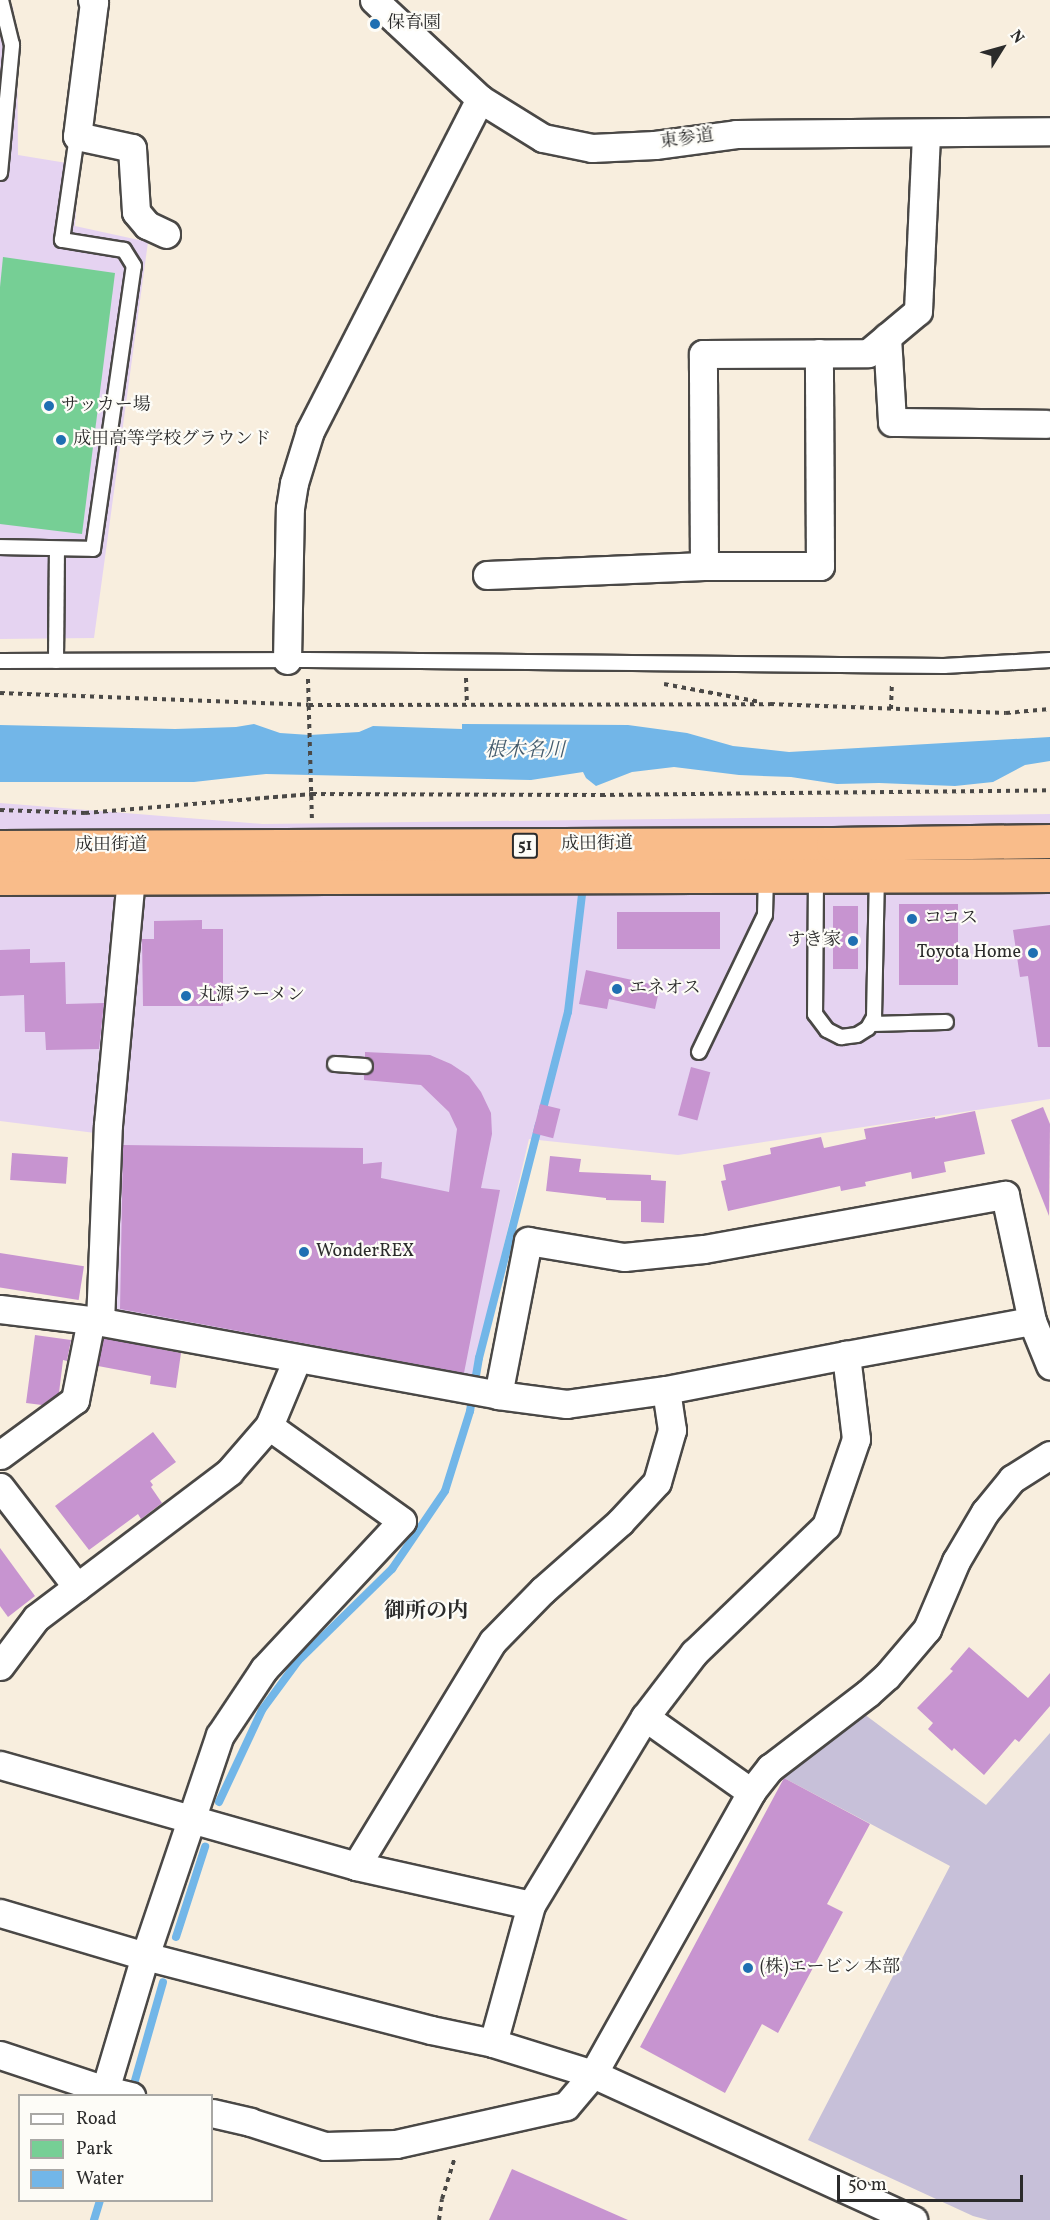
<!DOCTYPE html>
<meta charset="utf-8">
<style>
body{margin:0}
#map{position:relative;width:1050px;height:2220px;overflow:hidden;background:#f8eede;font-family:Vollkorn,"Noto Serif JP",serif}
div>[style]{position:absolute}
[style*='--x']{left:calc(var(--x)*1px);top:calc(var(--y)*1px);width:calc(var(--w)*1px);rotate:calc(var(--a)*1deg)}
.built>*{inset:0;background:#e5d3f1}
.industrial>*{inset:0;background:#c7c0d9}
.green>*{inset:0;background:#76cf95}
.water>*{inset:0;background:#72b6e8}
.stream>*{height:8px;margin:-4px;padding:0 4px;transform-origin:4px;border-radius:4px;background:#72b6e8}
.building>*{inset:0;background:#c794d0;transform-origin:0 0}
.path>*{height:4px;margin-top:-2px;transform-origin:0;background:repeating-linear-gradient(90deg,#4a4846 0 4.5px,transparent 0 9px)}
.roads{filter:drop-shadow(2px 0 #4a4846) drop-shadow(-2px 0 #4a4846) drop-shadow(0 2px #4a4846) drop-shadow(0 -2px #4a4846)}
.service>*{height:14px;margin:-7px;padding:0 7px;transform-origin:7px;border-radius:7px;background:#fff}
.minor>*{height:27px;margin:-13.5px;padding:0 13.5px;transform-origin:13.5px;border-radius:13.5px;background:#fff}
.trunk>*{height:33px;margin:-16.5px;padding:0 16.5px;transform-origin:16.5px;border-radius:16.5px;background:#f9bc8a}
.dots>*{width:16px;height:16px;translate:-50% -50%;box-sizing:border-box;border:3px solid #fdfcf7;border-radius:50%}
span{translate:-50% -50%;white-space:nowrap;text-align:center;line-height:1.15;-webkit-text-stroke:4.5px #fdfcf7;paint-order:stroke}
.shield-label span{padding:2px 4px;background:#fdfcf7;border:2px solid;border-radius:4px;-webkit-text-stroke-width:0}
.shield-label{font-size:16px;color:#2b2b2b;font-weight:700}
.poi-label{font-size:18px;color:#2b2b2b}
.left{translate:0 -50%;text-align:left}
.right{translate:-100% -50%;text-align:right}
.street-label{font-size:18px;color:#2b2b2b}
.water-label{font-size:20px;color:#445c6d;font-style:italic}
.quarter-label{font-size:21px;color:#2b2b2b;font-weight:700}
.legend{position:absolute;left:18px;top:2094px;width:195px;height:108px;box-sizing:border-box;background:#fdfcf7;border:2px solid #a9a8a5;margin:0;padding:8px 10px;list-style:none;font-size:18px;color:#2b2b2b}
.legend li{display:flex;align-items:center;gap:12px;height:30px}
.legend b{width:30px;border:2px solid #a9a8a5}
.north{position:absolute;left:972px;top:18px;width:60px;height:60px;-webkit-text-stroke:4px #fdfcf7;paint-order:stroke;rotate:53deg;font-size:16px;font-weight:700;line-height:24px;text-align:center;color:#2b2b2b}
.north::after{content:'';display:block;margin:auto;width:21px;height:27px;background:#2b2b2b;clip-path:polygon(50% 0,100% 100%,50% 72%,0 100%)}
.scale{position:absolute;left:837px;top:2175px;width:186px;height:27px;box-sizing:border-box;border:3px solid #2b2b2b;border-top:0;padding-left:8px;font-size:18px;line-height:21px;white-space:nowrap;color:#2b2b2b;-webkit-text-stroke:4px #fdfcf7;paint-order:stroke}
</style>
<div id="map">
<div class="built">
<div style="clip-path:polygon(0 0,9px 0,13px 7px,17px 40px,18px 155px,79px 165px,75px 226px,148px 242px,94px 638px,0 639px)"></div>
<div style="clip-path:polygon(0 803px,263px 824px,1050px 814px,1050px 1099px,678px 1155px,529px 1139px,471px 1384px,114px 1312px,119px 1136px,0 1121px)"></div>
</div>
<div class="industrial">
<div style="clip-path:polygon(864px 1714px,986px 1805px,1050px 1733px,1050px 2220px,988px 2220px,973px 2216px,808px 2140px,950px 1866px,784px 1778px)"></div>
</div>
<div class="green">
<div style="clip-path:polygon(3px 257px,115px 273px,82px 534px,0 524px,0 287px)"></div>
</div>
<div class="water">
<div style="clip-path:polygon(254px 724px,280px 733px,310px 735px,359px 732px,373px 726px,462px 729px,462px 724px,628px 725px,687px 733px,733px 746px,789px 752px,1050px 737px,1050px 761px,1025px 765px,993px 782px,955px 786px,879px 783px,837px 784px,791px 777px,739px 775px,674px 767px,632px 772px,596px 786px,586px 778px,583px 772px,531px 780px,266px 774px,194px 782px,0 782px,0 725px,175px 729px,236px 727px)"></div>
</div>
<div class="stream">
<div style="--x:542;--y:1113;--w:104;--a:-75.6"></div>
<div style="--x:568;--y:1012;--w:127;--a:-83.2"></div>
<div style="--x:583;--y:886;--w:3;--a:0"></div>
<div style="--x:219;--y:1802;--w:102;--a:-64.9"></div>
<div style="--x:262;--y:1710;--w:61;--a:-53.7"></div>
<div style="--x:298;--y:1661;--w:132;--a:-44.4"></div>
<div style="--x:392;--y:1569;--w:94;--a:-55.8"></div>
<div style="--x:445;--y:1491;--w:84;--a:-72.6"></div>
<div style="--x:470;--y:1411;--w:54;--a:-80.4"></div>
<div style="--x:479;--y:1358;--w:241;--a:-75.6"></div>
<div style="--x:176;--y:1937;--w:95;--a:-72.1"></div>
<div style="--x:132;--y:2091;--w:113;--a:-74.1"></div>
<div style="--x:94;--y:2220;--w:21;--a:-73"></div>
</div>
<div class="building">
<div style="left:899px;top:904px;width:59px;height:81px"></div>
<div style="left:833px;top:906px;width:25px;height:63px"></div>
<div style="left:617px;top:912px;width:103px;height:37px"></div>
<div style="clip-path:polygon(202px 920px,202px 929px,223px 929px,223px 1006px,143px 1006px,142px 939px,154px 939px,154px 921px)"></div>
<div style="clip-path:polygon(1050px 925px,1050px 1047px,1038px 1047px,1028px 976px,1020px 977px,1013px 930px)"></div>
<div style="clip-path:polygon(30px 949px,30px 963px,65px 962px,66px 1004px,104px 1003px,99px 1049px,46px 1050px,45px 1032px,25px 1032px,24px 995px,0 996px,0 950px)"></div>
<div style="clip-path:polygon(586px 970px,660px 986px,655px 1009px,609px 999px,607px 1009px,579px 1004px)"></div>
<div style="clip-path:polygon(365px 1052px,430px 1055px,451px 1064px,469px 1076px,481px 1092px,491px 1113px,492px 1134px,481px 1188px,500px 1190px,464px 1373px,120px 1309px,123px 1145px,363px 1148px,363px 1164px,382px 1162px,381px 1178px,449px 1192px,457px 1129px,449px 1112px,421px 1085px,364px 1080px,364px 1075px,372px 1071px,374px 1066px,370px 1059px,365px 1057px)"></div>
<div style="left:691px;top:1067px;width:20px;height:50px;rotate:15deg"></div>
<div style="left:540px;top:1104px;width:21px;height:30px;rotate:14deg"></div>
<div style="clip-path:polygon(1043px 1107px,1050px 1124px,1049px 1216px,1011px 1120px)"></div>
<div style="clip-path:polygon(975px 1111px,985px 1154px,944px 1162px,946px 1172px,912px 1179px,911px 1172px,865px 1182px,866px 1186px,841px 1191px,840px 1186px,728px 1211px,721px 1181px,726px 1180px,723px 1165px,771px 1154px,770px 1148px,821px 1137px,824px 1148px,866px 1139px,864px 1129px,935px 1117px,935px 1119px)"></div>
<div style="left:12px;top:1153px;width:56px;height:27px;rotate:4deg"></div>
<div style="clip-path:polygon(550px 1156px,581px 1159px,579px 1172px,651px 1175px,651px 1180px,666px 1181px,664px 1223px,641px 1222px,641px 1201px,606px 1200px,606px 1198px,546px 1191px)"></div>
<div style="left:0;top:1253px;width:85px;height:34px;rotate:9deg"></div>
<div style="clip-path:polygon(35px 1335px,71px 1340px,67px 1361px,63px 1360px,59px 1393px,42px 1405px,26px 1403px)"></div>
<div style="clip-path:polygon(103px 1338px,181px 1353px,176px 1388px,150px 1384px,151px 1376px,98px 1366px)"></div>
<div style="clip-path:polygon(153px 1432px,176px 1462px,150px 1481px,153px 1485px,151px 1487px,162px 1503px,141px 1519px,138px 1514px,89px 1550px,55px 1506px)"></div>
<div style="clip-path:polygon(0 1548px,35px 1596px,8px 1617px,0 1606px)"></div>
<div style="clip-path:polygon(969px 1647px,1028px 1698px,1050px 1673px,1050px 1706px,1019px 1742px,1015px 1739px,984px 1775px,954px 1748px,952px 1751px,928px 1729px,933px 1723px,917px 1708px,953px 1671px,950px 1669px)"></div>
<div style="clip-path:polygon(784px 1778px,870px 1824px,827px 1904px,843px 1912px,778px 2033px,762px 2024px,725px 2093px,640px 2047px)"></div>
<div style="clip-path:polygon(512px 2169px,628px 2220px,489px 2220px)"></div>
</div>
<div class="path">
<div style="--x:466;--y:678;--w:26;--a:88"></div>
<div style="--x:308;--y:679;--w:139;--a:88.4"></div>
<div style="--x:664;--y:684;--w:98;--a:10.6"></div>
<div style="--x:0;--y:693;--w:309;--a:2.2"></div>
<div style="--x:309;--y:705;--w:461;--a:-0.1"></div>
<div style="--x:770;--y:704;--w:236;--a:2.2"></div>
<div style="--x:1006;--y:713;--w:44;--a:-5.2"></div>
<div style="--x:891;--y:709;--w:27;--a:-88"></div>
<div style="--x:0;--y:810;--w:85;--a:2"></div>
<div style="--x:85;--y:813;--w:228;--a:-4.8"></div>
<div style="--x:312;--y:794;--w:289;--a:0.2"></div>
<div style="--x:601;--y:795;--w:449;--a:-0.6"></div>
<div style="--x:439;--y:2220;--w:21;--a:-82"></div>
<div style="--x:442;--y:2199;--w:44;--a:-72.8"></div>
</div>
<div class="roads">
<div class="service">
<div style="--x:0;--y:173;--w:129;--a:-84.6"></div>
<div style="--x:12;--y:45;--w:46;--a:-103.7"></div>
<div style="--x:0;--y:547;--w:93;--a:1.2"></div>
<div style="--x:93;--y:549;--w:286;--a:-81.8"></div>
<div style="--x:134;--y:266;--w:19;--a:-122"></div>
<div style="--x:124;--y:250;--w:63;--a:-170.8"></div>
<div style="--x:62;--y:240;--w:105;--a:-81.8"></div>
<div style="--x:0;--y:661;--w:307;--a:-0.2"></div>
<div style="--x:307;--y:660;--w:637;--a:0.54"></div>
<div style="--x:944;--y:666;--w:106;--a:-3.2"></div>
<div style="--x:56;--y:661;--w:112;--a:-89.5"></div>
<div style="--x:816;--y:876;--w:138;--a:90.4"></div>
<div style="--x:815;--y:1014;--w:20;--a:53"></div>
<div style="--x:827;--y:1030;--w:16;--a:27"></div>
<div style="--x:841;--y:1037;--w:16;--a:-7"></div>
<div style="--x:857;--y:1035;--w:13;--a:-32"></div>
<div style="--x:868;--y:1028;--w:13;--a:-61"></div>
<div style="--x:874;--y:1017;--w:141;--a:-88.8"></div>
<div style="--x:871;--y:1024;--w:75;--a:-1.5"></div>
<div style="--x:699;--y:1052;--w:152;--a:-64.3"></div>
<div style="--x:765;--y:915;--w:40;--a:-88.6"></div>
<div style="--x:335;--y:1064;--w:30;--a:4"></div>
</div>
<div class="minor">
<div style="--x:92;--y:0;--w:3;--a:45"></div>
<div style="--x:94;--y:2;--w:135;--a:97.2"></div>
<div style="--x:77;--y:136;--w:56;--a:12.3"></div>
<div style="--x:132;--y:148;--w:64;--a:86.4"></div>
<div style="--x:136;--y:212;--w:17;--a:50"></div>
<div style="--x:147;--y:225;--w:21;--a:25"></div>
<div style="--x:374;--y:0;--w:145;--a:43"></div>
<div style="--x:480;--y:99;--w:74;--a:31.8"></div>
<div style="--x:543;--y:138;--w:50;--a:11.5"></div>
<div style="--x:592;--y:148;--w:63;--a:-2.7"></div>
<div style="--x:655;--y:145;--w:82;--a:-7.7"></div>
<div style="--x:736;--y:134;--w:314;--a:-0.5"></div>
<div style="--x:887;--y:337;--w:85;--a:86.6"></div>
<div style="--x:892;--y:422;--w:154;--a:0.7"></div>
<div style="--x:704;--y:566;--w:116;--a:0"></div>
<div style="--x:820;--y:566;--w:213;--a:-90.3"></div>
<div style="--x:487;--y:575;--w:217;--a:-2.4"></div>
<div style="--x:704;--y:566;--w:212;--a:-90.3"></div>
<div style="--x:703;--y:354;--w:165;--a:-0.3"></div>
<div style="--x:868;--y:353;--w:65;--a:-40"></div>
<div style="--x:918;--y:311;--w:178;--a:-87.4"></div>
<div style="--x:287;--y:660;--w:152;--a:-88.9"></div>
<div style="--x:290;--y:508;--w:25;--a:-81"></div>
<div style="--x:294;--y:483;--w:54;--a:-72.9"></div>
<div style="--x:310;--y:431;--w:373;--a:-62.9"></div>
<div style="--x:0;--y:1309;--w:92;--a:6.9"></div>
<div style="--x:100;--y:1322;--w:197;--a:-87.7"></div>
<div style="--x:108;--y:1125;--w:249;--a:-84.7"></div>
<div style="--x:498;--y:1395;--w:157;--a:-79"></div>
<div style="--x:528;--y:1241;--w:97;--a:9.5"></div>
<div style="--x:624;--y:1257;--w:80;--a:-5.7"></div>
<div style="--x:704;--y:1249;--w:306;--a:-10.2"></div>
<div style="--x:1005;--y:1195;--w:129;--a:77.9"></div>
<div style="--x:0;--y:1455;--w:93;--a:-36.3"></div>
<div style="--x:75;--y:1400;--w:82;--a:-78.7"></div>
<div style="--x:91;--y:1320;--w:414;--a:10.4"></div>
<div style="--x:498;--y:1395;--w:69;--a:7.5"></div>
<div style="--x:566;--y:1404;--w:101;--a:-8"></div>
<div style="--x:666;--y:1390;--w:183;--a:-11"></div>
<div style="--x:0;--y:1487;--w:126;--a:52.4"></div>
<div style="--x:77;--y:1587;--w:51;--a:142.9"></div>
<div style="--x:36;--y:1618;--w:60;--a:126.9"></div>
<div style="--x:77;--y:1587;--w:191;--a:-37.1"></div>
<div style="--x:229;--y:1472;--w:61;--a:-49"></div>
<div style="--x:269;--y:1426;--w:73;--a:-67.3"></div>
<div style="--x:645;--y:1717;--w:130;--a:35.3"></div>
<div style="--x:0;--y:1765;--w:370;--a:15.8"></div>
<div style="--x:356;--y:1866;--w:179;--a:12.6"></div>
<div style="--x:356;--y:1866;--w:263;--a:-58.7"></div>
<div style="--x:493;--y:1641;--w:71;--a:-45.6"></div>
<div style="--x:543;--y:1590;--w:103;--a:-41.4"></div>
<div style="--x:620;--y:1522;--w:54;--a:-47.2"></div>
<div style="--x:657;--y:1482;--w:54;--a:-73.9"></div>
<div style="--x:672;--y:1430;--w:40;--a:-98.5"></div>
<div style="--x:0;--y:1913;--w:151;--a:16.5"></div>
<div style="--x:145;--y:1956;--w:295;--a:14.5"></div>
<div style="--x:431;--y:2030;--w:63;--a:11.8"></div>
<div style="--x:493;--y:2043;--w:105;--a:17.2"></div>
<div style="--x:593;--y:2074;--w:352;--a:24.5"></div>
<div style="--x:493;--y:2043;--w:143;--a:-74.6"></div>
<div style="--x:531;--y:1905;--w:220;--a:-58.8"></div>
<div style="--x:645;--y:1717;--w:81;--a:-52.6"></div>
<div style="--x:694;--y:1653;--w:183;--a:-43.9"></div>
<div style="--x:826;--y:1526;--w:92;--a:-71"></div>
<div style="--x:856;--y:1439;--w:85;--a:-96.8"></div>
<div style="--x:846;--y:1355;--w:189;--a:-10.4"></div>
<div style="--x:1032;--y:1321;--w:48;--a:67.8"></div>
<div style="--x:0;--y:2055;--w:111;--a:18.4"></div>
<div style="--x:105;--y:2090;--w:140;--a:-73.4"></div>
<div style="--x:145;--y:1956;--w:233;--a:-71.3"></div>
<div style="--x:220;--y:1735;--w:79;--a:-56.3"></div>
<div style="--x:264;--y:1669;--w:202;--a:-47"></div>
<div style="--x:402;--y:1521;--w:163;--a:-144.5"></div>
<div style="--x:105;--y:2090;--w:27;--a:13"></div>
<div style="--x:212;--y:2113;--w:39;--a:13"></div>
<div style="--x:250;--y:2122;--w:79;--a:17.7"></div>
<div style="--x:325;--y:2146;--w:71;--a:-1.6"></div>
<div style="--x:396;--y:2144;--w:174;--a:-12.6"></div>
<div style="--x:566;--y:2106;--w:42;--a:-49.8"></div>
<div style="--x:593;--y:2074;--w:323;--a:-60.7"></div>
<div style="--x:751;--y:1792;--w:31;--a:-52"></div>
<div style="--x:770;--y:1768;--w:123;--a:-37.4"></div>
<div style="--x:868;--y:1693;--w:25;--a:-42"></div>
<div style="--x:887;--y:1676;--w:62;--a:-49.6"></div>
<div style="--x:927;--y:1629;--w:74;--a:-66.9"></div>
<div style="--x:956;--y:1561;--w:57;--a:-59.4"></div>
<div style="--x:985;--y:1512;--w:43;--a:-50.7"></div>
<div style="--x:1012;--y:1479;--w:45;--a:-32.3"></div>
</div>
<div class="trunk">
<div style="--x:0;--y:847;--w:833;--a:-0.21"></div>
<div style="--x:833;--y:844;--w:217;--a:-0.8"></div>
<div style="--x:0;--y:878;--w:1050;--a:-0.16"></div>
</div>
</div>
<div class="dots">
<div style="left:375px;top:24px;background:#1f6fb2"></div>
<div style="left:49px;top:406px;background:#1f6fb2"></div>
<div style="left:61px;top:440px;background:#1f6fb2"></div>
<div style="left:912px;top:919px;background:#1f6fb2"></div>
<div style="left:853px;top:941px;background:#1f6fb2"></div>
<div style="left:1033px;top:953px;background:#1f6fb2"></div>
<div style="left:617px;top:989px;background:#1f6fb2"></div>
<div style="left:186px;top:996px;background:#1f6fb2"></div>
<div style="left:304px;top:1252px;background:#1f6fb2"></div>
<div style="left:748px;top:1968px;background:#1f6fb2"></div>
</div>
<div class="shield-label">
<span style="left:525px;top:846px">51</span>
</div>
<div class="poi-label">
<span class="left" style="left:387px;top:24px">保育園</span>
<span class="left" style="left:61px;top:406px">サッカー場</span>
<span class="left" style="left:73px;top:440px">成田高等学校グラウンド</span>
<span class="left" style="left:924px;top:919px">ココス</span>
<span class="right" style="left:841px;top:941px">すき家</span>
<span class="right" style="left:1021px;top:953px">Toyota Home</span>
<span class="left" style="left:629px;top:989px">エネオス</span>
<span class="left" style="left:198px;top:996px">丸源ラーメン</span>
<span class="left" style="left:316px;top:1252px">WonderREX</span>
<span class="left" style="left:760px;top:1968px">(株)エービン 本部</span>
</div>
<div class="street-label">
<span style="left:687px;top:140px;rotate:-8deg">東参道</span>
<span style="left:597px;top:845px;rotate:-1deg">成田街道</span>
<span style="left:111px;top:846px">成田街道</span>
</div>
<div class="water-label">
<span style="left:525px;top:751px">根木名川</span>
</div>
<div class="quarter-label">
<span style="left:426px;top:1612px">御所の内</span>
</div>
<ul class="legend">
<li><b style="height:8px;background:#fff"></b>Road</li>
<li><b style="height:16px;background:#76cf95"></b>Park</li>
<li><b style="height:16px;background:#72b6e8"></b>Water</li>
</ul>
<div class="north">N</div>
<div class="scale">50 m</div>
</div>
